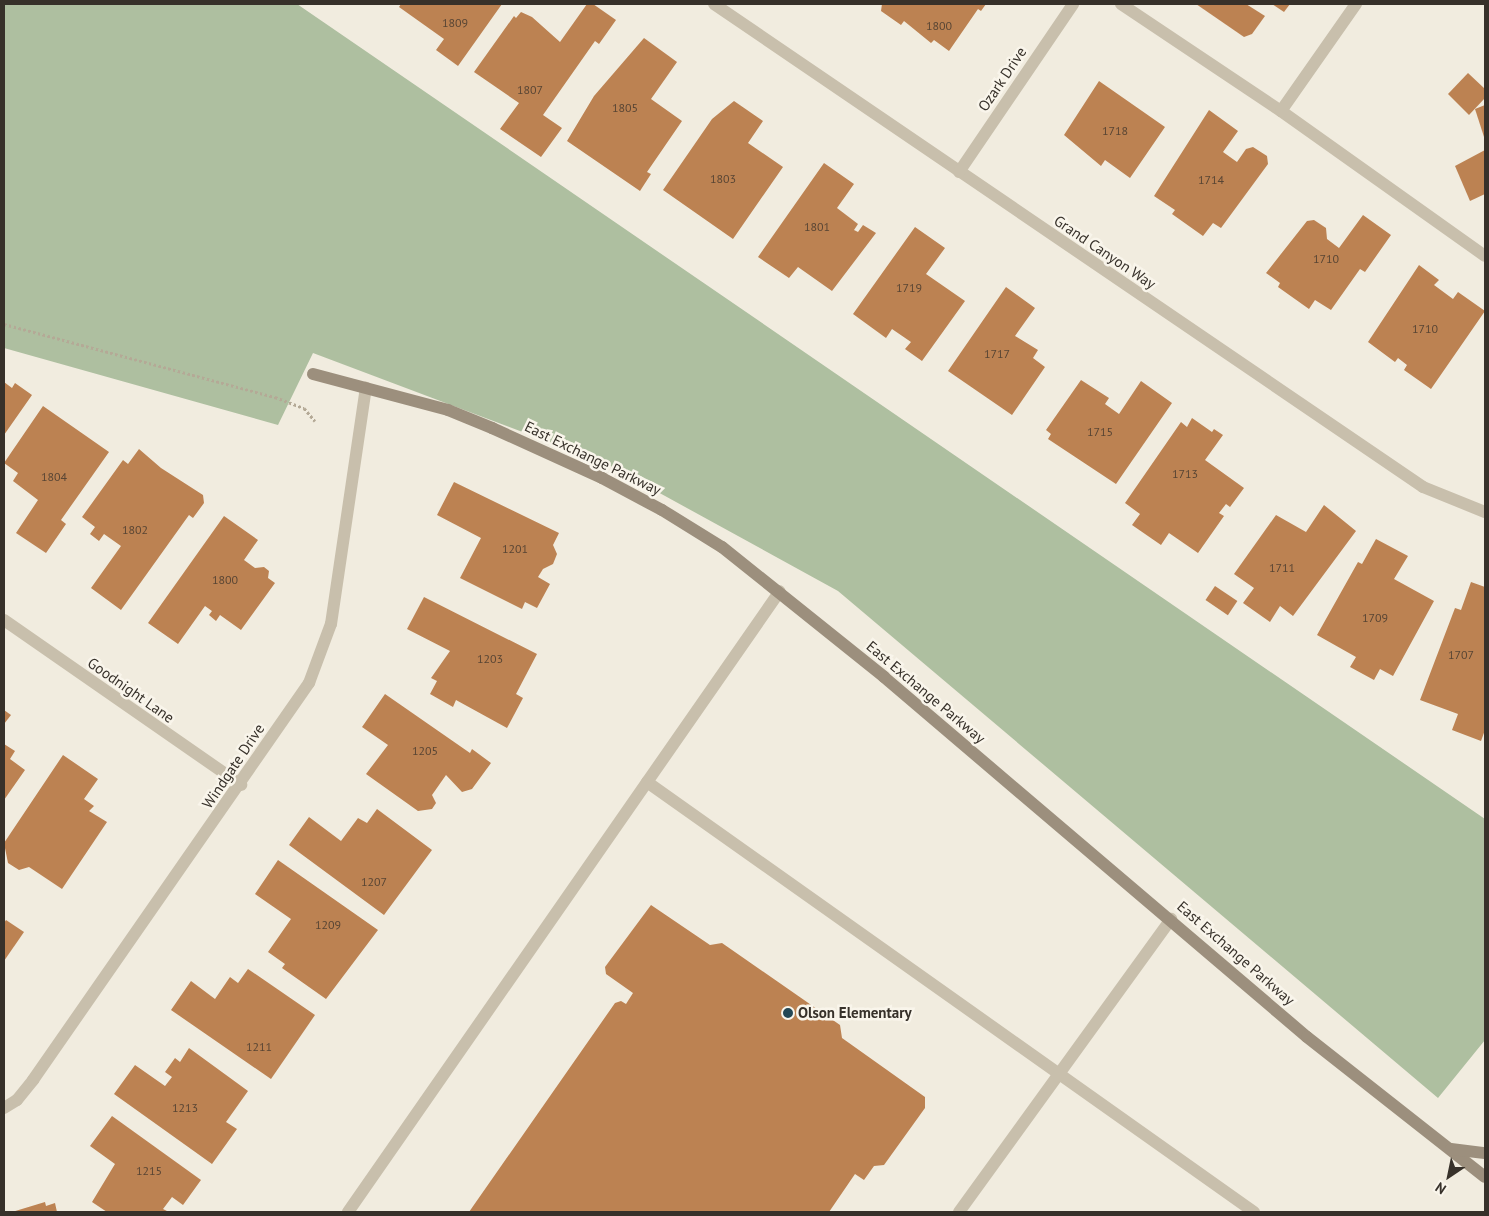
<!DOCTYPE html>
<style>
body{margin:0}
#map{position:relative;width:1489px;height:1216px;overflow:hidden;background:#f1ecdf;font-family:"PT Sans",sans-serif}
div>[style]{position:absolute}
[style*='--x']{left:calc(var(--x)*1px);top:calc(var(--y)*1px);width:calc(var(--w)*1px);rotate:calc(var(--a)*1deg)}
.green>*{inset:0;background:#aebfa0}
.building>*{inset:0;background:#bc8252;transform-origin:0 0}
.path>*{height:3px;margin-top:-1.5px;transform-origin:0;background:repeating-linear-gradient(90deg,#b4a996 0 2.5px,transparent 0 5px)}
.lane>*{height:12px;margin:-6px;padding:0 6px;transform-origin:6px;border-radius:6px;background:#c8bfac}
.street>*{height:12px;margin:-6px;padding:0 6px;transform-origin:6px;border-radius:6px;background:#c8bfac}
.secondary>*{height:12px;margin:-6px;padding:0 6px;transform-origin:6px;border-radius:6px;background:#9c8f7d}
.dots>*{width:14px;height:14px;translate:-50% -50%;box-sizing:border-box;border:2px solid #f9f5eb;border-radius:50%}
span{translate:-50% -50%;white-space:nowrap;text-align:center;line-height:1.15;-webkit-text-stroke:5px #f9f5eb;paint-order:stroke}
.number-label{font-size:12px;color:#584534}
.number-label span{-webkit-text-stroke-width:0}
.street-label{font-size:15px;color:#37312a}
.poi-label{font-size:15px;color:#37312a;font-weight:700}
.left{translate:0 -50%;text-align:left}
.frame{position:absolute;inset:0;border:5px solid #37312a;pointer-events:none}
.north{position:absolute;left:1424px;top:1151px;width:50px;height:50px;-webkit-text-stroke:4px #f9f5eb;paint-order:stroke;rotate:214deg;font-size:14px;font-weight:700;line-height:20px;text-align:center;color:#37312a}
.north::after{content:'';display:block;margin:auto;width:18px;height:22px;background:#37312a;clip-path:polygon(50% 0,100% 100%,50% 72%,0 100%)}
</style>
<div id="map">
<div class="green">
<div style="clip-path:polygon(4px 4px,297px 4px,1485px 819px,1485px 1040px,1438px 1098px,838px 591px,605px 463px,313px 353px,278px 425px,4px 348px)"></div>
</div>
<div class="building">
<div style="clip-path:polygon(401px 4px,502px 4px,458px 66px,436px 50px,444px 39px,399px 7px)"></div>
<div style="clip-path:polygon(587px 4px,593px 4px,616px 20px,599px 44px,595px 41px,543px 115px,562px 128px,541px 157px,500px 129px,519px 103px,474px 72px,514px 16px,516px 18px,521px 12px,532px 17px,560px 42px)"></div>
<div style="clip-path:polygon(882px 4px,986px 4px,981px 11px,978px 9px,949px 51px,934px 40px,931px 43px,904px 21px,901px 25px,881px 11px)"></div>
<div style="clip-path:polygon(1196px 4px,1246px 4px,1265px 16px,1252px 34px,1244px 37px)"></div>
<div style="clip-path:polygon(1272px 4px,1290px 4px,1284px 12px)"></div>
<div style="clip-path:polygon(644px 38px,677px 62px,651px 99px,682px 121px,647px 172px,651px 174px,640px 191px,567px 141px,594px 96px)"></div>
<div style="clip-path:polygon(1468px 73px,1485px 89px,1485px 98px,1469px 115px,1448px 94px)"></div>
<div style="clip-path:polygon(1099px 81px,1165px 127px,1130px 178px,1105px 160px,1101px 166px,1064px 135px)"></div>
<div style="clip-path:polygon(734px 101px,763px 121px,748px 143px,783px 167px,733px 239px,663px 190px,712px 119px)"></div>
<div style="clip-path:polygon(1485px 105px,1485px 140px,1475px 109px)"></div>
<div style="clip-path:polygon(1209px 110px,1238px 131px,1223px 152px,1237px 162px,1246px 149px,1253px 147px,1267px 156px,1268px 164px,1221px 228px,1213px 223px,1203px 236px,1172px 214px,1175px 210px,1154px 196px)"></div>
<div style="clip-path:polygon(1485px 150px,1485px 194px,1470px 201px,1455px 166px)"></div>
<div style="clip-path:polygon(824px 163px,854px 184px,837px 208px,858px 224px,854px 230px,858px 232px,863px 225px,876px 233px,832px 291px,798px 267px,789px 278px,758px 257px)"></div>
<div style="clip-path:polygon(1363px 215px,1391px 235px,1365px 272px,1360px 269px,1331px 310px,1315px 300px,1309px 309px,1278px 287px,1280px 283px,1266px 273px,1307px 221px,1314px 220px,1326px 228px,1327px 239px,1339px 248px)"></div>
<div style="clip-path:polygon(915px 227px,945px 248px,926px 274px,965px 301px,922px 361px,905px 349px,911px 342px,892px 329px,886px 338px,853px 314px)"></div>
<div style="clip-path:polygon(1419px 265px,1439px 280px,1434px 285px,1453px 299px,1458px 292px,1485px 311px,1431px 389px,1404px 370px,1407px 365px,1398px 358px,1395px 362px,1368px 342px)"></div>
<div style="clip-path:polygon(1006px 287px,1035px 308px,1015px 336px,1038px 350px,1033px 358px,1045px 367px,1012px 415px,948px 371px)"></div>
<div style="clip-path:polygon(1081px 380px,1109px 398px,1105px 404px,1119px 414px,1141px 381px,1172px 403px,1116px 484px,1048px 439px,1051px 434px,1046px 430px)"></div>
<div style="clip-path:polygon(4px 382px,12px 388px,15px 383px,32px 395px,4px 435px)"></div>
<div style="clip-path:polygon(43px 406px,109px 452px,61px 520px,66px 524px,46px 553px,16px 533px,38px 500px,13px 481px,18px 473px,4px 463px)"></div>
<div style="clip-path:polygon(1192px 418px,1212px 432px,1214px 429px,1223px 435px,1205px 460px,1244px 488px,1230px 507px,1226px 504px,1219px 513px,1224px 516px,1198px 553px,1169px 533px,1161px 545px,1132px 525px,1140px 514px,1125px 503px,1181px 422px,1187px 427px)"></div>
<div style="clip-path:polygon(139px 449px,161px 468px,203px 495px,204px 503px,193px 518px,189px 515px,121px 610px,91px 588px,121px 546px,104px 534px,99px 541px,90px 534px,95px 527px,82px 517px,123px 460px,128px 464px)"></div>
<div style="clip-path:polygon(454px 482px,559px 533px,553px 545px,557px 554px,553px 564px,543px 569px,538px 577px,550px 584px,537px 608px,525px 602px,522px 609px,460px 578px,481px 538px,437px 515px)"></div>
<div style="clip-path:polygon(1324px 505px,1356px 531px,1293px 616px,1280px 606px,1270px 622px,1243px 603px,1254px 588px,1234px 574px,1276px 515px,1306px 532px)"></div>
<div style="clip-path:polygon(224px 516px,258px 540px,244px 560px,255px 568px,264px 567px,269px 571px,268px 578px,275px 583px,241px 630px,220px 615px,216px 621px,209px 615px,212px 611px,205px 606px,178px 644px,148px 623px)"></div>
<div style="clip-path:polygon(1376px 539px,1408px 556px,1394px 579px,1434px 601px,1393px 676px,1380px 669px,1374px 680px,1350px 667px,1356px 657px,1317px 635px,1358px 562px,1362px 564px)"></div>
<div style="clip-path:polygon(1471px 582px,1485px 587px,1485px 730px,1481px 741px,1452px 730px,1458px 714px,1420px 700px,1455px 608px,1461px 610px)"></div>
<div style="left:1215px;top:586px;width:27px;height:17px;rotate:34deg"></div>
<div style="clip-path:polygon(424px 597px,537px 654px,516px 694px,523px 698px,507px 728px,456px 700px,453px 707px,430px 694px,437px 681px,431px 678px,450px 651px,407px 629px)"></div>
<div style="clip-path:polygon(385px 694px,470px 753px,472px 749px,491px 763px,472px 789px,462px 792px,446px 775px,432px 795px,436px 803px,432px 809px,418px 811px,366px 774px,388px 745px,362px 727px)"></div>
<div style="clip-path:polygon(4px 710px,11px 715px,4px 724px)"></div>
<div style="clip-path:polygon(4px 744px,15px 751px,10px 759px,25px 770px,4px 800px)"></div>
<div style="clip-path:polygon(63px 755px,98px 779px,84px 799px,94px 806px,89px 811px,107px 822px,62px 889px,29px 867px,19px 870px,8px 863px,4px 843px)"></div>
<div style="clip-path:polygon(377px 809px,432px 850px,384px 915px,289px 845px,309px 817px,341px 841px,358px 818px,367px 823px)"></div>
<div style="clip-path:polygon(278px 860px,378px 930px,326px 999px,282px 968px,285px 964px,268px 952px,291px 919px,255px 894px)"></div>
<div style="clip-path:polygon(651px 905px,710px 945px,722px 943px,840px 1025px,842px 1038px,925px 1097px,925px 1108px,884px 1165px,874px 1166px,864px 1180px,855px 1174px,829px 1212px,469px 1212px,615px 1003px,621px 1001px,626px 1004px,633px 993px,606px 974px,605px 967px)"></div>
<div style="clip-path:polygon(6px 920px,24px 932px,4px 961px,4px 923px)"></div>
<div style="clip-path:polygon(248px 969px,315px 1015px,271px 1079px,171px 1010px,191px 981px,215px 999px,230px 977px,238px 983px)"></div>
<div style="clip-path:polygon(189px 1048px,248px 1091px,226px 1122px,237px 1129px,212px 1164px,114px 1094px,135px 1065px,165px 1086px,172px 1077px,165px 1072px,175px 1058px,180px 1062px)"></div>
<div style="clip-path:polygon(112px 1116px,201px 1180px,183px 1205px,172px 1197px,163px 1209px,169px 1212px,107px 1212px,92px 1202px,115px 1164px,90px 1146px)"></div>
<div style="clip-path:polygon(45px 1202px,46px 1206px,55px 1203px,57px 1212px,12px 1212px)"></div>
</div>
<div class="path">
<div style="--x:4;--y:324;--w:281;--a:15.1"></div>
<div style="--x:275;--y:397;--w:31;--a:21"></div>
<div style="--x:304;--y:408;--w:17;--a:50"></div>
</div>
<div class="lane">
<div style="--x:1121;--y:4;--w:192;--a:33.8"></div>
<div style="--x:1281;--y:111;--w:250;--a:35.4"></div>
<div style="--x:1281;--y:111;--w:131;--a:-55"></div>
<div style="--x:647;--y:782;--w:744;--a:35.31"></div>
<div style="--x:348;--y:1212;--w:756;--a:-55.18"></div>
<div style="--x:959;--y:1212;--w:362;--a:-54.1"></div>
</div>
<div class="street">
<div style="--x:714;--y:4;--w:858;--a:34.26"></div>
<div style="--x:1423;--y:487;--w:67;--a:22"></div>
<div style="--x:959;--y:172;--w:203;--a:-55.8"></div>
<div style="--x:4;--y:620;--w:289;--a:34.8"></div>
<div style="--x:4;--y:1108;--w:15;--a:-32"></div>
<div style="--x:17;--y:1100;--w:26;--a:-51"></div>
<div style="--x:33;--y:1080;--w:484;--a:-55.2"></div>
<div style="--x:309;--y:683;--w:63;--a:-69.6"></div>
<div style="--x:331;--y:624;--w:239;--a:-81.6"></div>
</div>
<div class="secondary">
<div style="--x:313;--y:374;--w:140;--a:14.9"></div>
<div style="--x:448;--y:410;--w:48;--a:22.2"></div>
<div style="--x:492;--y:428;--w:121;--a:24.4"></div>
<div style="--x:602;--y:478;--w:68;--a:28.1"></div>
<div style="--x:662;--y:510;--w:70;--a:31.7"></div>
<div style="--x:722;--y:547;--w:208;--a:38.7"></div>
<div style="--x:884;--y:677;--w:555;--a:40.4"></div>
<div style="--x:1307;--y:1037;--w:226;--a:38.2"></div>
<div style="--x:1451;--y:1149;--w:34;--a:7"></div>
</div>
<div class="dots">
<div style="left:788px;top:1013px;background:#234755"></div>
</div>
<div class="number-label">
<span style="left:455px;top:23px">1809</span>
<span style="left:939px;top:26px">1800</span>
<span style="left:530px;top:90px">1807</span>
<span style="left:625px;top:108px">1805</span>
<span style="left:1115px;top:131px">1718</span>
<span style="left:723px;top:179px">1803</span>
<span style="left:1211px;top:180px">1714</span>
<span style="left:817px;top:227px">1801</span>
<span style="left:1326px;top:259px">1710</span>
<span style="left:909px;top:288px">1719</span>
<span style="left:1425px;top:329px">1710</span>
<span style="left:997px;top:354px">1717</span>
<span style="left:1100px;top:432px">1715</span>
<span style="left:1185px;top:474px">1713</span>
<span style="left:54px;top:477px">1804</span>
<span style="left:135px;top:530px">1802</span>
<span style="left:515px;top:549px">1201</span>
<span style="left:1282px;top:568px">1711</span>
<span style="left:225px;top:580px">1800</span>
<span style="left:1375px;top:618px">1709</span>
<span style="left:1461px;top:655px">1707</span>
<span style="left:490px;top:659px">1203</span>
<span style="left:425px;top:751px">1205</span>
<span style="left:374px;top:882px">1207</span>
<span style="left:328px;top:925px">1209</span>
<span style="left:259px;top:1047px">1211</span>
<span style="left:185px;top:1108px">1213</span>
<span style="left:149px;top:1171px">1215</span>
</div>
<div class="street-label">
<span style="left:1002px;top:79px;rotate:-56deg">Ozark Drive</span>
<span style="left:1105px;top:252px;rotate:34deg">Grand Canyon Way</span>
<span style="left:593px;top:458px;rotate:26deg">East Exchange Parkway</span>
<span style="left:131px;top:690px;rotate:35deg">Goodnight Lane</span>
<span style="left:926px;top:692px;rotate:40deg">East Exchange Parkway</span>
<span style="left:233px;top:766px;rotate:-56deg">Windgate Drive</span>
<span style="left:1236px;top:953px;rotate:41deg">East Exchange Parkway</span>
</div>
<div class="poi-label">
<span class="left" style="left:798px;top:1013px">Olson Elementary</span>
</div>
<div class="frame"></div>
<div class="north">N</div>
</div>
